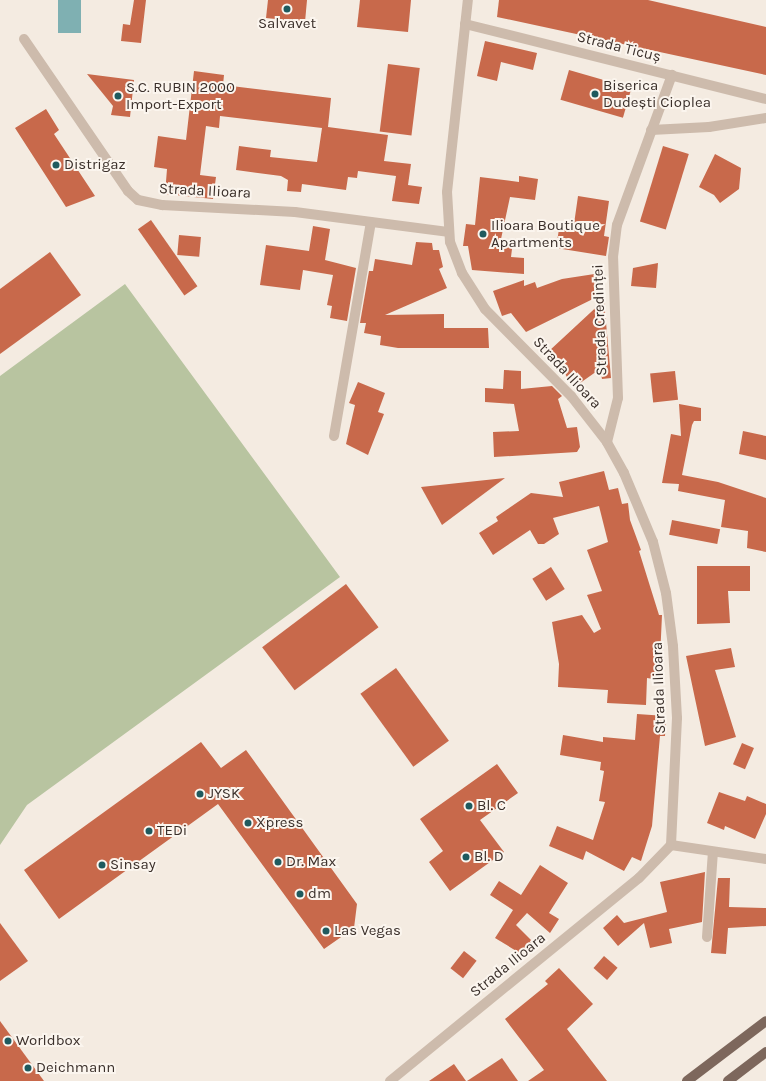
<!DOCTYPE html>
<meta charset="utf-8">
<style>
body{margin:0}
#map{position:relative;width:766px;height:1081px;overflow:hidden;background:#f4ebe1;font-family:Karla,sans-serif}
div>[style]{position:absolute}
[style*='--x']{left:calc(var(--x)*1px);top:calc(var(--y)*1px);width:calc(var(--w)*1px);rotate:calc(var(--a)*1deg)}
.green>*{inset:0;background:#b8c4a0}
.water>*{inset:0;background:#7fb0b2;transform-origin:0 0}
.building>*{inset:0;background:#c8694b;transform-origin:0 0}
.minor>*{height:10px;margin:-5px;padding:0 5px;transform-origin:5px;border-radius:5px;background:#cdbbac}
.major>*{height:10px;margin:-5px;padding:0 5px;transform-origin:5px;border-radius:5px;background:#7d675c}
.dots>*{width:11px;height:11px;translate:-50% -50%;box-sizing:border-box;border:2px solid #fbf5ee;border-radius:50%}
span{translate:-50% -50%;white-space:nowrap;text-align:center;line-height:1.15;-webkit-text-stroke:4px #fbf5ee;paint-order:stroke}
.poi-label{font-size:15px;color:#3b302b}
.left{translate:0 -50%;text-align:left}
.street-label{font-size:15px;color:#3b302b}
</style>
<div id="map">
<div class="green">
<div style="clip-path:polygon(125px 284px,340px 577px,27px 805px,0 845px,0 376px)"></div>
</div>
<div class="water">
<div style="left:58px;top:0;width:23px;height:33px"></div>
</div>
<div class="building">
<div style="clip-path:polygon(134px 0,146px 0,141px 43px,121px 41px,123px 24px,130px 25px)"></div>
<div style="clip-path:polygon(268px 0,307px 0,305px 22px,266px 18px)"></div>
<div style="clip-path:polygon(360px 0,411px 0,408px 32px,357px 27px)"></div>
<div style="clip-path:polygon(499px 0,648px 0,766px 27px,766px 75px,497px 17px)"></div>
<div style="clip-path:polygon(485px 41px,537px 53px,533px 70px,501px 62px,497px 81px,477px 76px)"></div>
<div style="left:388px;top:64px;width:32px;height:68px;rotate:7deg"></div>
<div style="left:569px;top:70px;width:65px;height:31px;rotate:16deg"></div>
<div style="clip-path:polygon(194px 71px,224px 75px,223px 85px,331px 98px,328px 127px,388px 135px,384px 161px,411px 164px,408px 185px,422px 187px,419px 204px,392px 201px,396px 176px,358px 171px,357px 178px,348px 177px,346px 190px,302px 184px,301px 192px,287px 191px,288px 180px,281px 176px,236px 170px,239px 146px,271px 150px,270px 157px,317px 162px,322px 128px,220px 116px,219px 128px,206px 126px,200px 175px,216px 177px,213px 199px,165px 194px,167px 169px,154px 167px,158px 136px,186px 140px)"></div>
<div style="clip-path:polygon(87px 74px,134px 80px,130px 117px,111px 115px,113px 106px)"></div>
<div style="clip-path:polygon(46px 109px,59px 130px,54px 134px,95px 196px,66px 207px,15px 128px)"></div>
<div style="left:663px;top:146px;width:27px;height:79px;rotate:17deg"></div>
<div style="clip-path:polygon(715px 154px,741px 168px,739px 189px,720px 203px,714px 195px,699px 187px)"></div>
<div style="clip-path:polygon(519px 176px,538px 179px,535px 200px,510px 197px,501px 239px,513px 241px,511px 257px,524px 258px,524px 274px,472px 270px,468px 246px,463px 246px,466px 224px,475px 225px,480px 177px,519px 182px)"></div>
<div style="clip-path:polygon(578px 196px,609px 201px,604px 236px,609px 237px,606px 256px,556px 248px,559px 229px,573px 231px)"></div>
<div style="left:151px;top:220px;width:81px;height:16px;rotate:55deg"></div>
<div style="clip-path:polygon(313px 226px,330px 229px,325px 260px,356px 268px,347px 321px,330px 318px,332px 306px,327px 305px,333px 275px,303px 270px,300px 290px,260px 285px,266px 245px,309px 251px)"></div>
<div style="left:179px;top:235px;width:22px;height:20px;rotate:5deg"></div>
<div style="clip-path:polygon(416px 242px,432px 243px,433px 250px,439px 250px,443px 267px,439px 269px,447px 288px,385px 315px,444px 314px,444px 328px,488px 328px,489px 348px,398px 348px,380px 345px,381px 336px,364px 333px,366px 323px,360px 323px,369px 271px,373px 271px,375px 259px,412px 265px)"></div>
<div style="clip-path:polygon(50px 252px,81px 295px,0 354px,0 289px)"></div>
<div style="clip-path:polygon(658px 263px,656px 288px,631px 286px,633px 268px)"></div>
<div style="clip-path:polygon(601px 273px,603px 294px,526px 332px,511px 313px,502px 316px,493px 291px,524px 280px,524px 286px,535px 282px,537px 288px,562px 279px)"></div>
<div style="clip-path:polygon(604px 300px,611px 378px,602px 379px,600px 369px,573px 388px,563px 370px,568px 366px,549px 351px)"></div>
<div style="clip-path:polygon(504px 370px,521px 371px,521px 389px,552px 386px,562px 396px,558px 399px,567px 428px,577px 427px,580px 447px,577px 452px,494px 457px,493px 432px,519px 431px,514px 404px,485px 402px,485px 388px,503px 389px)"></div>
<div style="left:675px;top:371px;width:29px;height:25px;rotate:84deg"></div>
<div style="clip-path:polygon(358px 382px,385px 393px,378px 412px,384px 414px,368px 455px,346px 444px,355px 405px,349px 403px)"></div>
<div style="clip-path:polygon(679px 404px,701px 408px,701px 421px,694px 421px,692px 425px,682px 475px,718px 482px,766px 498px,766px 552px,747px 548px,748px 531px,721px 527px,725px 500px,678px 491px,679px 484px,662px 483px,671px 434px,681px 436px)"></div>
<div style="clip-path:polygon(743px 431px,766px 436px,766px 460px,739px 454px)"></div>
<div style="clip-path:polygon(604px 471px,609px 490px,618px 488px,622px 504px,628px 503px,630px 520px,641px 550px,639px 551px,659px 615px,662px 615px,659px 680px,647px 678px,646px 705px,607px 703px,608px 690px,558px 687px,559px 664px,552px 622px,582px 615px,594px 633px,601px 629px,587px 595px,602px 591px,587px 550px,608px 542px,599px 506px,553px 518px,559px 534px,544px 544px,538px 544px,530px 530px,493px 555px,479px 533px,498px 521px,496px 517px,531px 493px,563px 497px,559px 482px)"></div>
<div style="clip-path:polygon(505px 478px,442px 525px,421px 487px)"></div>
<div style="left:672px;top:520px;width:49px;height:15px;rotate:11deg"></div>
<div style="clip-path:polygon(697px 566px,750px 566px,750px 591px,728px 591px,730px 623px,697px 624px)"></div>
<div style="left:551px;top:567px;width:26px;height:22px;rotate:58deg"></div>
<div style="left:346px;top:584px;width:54px;height:105px;rotate:53deg"></div>
<div style="clip-path:polygon(731px 648px,735px 667px,715px 670px,736px 737px,705px 746px,686px 656px)"></div>
<div style="left:396px;top:668px;width:90px;height:44px;rotate:54deg"></div>
<div style="clip-path:polygon(637px 714px,666px 716px,665px 736px,660px 736px,652px 826px,641px 861px,632px 857px,624px 871px,586px 851px,583px 860px,549px 846px,557px 826px,593px 840px,605px 802px,599px 801px,604px 771px,600px 770px,601px 762px,560px 755px,563px 735px,603px 742px,603px 737px,635px 740px)"></div>
<div style="clip-path:polygon(201px 742px,221px 768px,246px 750px,357px 904px,354px 928px,324px 949px,218px 804px,59px 919px,24px 870px)"></div>
<div style="left:742px;top:743px;width:13px;height:23px;rotate:23deg"></div>
<div style="clip-path:polygon(497px 764px,518px 793px,480px 820px,504px 852px,450px 891px,429px 862px,443px 851px,420px 819px)"></div>
<div style="clip-path:polygon(719px 792px,745px 801px,747px 796px,766px 804px,766px 814px,755px 839px,725px 826px,724px 830px,707px 823px)"></div>
<div style="clip-path:polygon(540px 865px,568px 883px,549px 913px,559px 919px,550px 933px,527px 913px,516px 925px,532px 941px,523px 955px,495px 938px,513px 910px,490px 895px,499px 881px,521px 895px)"></div>
<div style="clip-path:polygon(705px 872px,702px 922px,669px 929px,672px 943px,650px 948px,644px 923px,618px 946px,603px 928px,617px 915px,624px 923px,667px 912px,660px 882px)"></div>
<div style="clip-path:polygon(718px 878px,730px 878px,729px 907px,766px 908px,766px 926px,728px 928px,726px 954px,711px 953px)"></div>
<div style="clip-path:polygon(0 923px,28px 961px,0 981px)"></div>
<div style="left:464px;top:951px;width:16px;height:22px;rotate:38deg"></div>
<div style="left:604px;top:956px;width:18px;height:16px;rotate:41deg"></div>
<div style="clip-path:polygon(559px 968px,593px 1004px,567px 1029px,607px 1081px,528px 1081px,544px 1070px,505px 1019px,548px 984px,545px 981px)"></div>
<div style="clip-path:polygon(0 1021px,44px 1081px,0 1081px)"></div>
<div style="clip-path:polygon(502px 1058px,518px 1081px,467px 1081px)"></div>
<div style="clip-path:polygon(454px 1064px,466px 1081px,429px 1081px)"></div>
</div>
<div class="minor">
<div style="--x:465;--y:24;--w:310;--a:14"></div>
<div style="--x:24;--y:39;--w:184;--a:55.6"></div>
<div style="--x:128;--y:191;--w:13;--a:42"></div>
<div style="--x:138;--y:200;--w:25;--a:12"></div>
<div style="--x:162;--y:205;--w:133;--a:3"></div>
<div style="--x:295;--y:212;--w:154;--a:7.4"></div>
<div style="--x:651;--y:130;--w:58;--a:-3"></div>
<div style="--x:709;--y:127;--w:58;--a:-9"></div>
<div style="--x:334;--y:436;--w:217;--a:-80.2"></div>
<div style="--x:607;--y:442;--w:45;--a:-76"></div>
<div style="--x:618;--y:398;--w:141;--a:-92"></div>
<div style="--x:613;--y:257;--w:32;--a:-83"></div>
<div style="--x:617;--y:225;--w:160;--a:-69.9"></div>
<div style="--x:671;--y:845;--w:96;--a:8.4"></div>
<div style="--x:707;--y:937;--w:85;--a:-86"></div>
<div style="--x:390;--y:1081;--w:321;--a:-39.2"></div>
<div style="--x:639;--y:878;--w:46;--a:-45.9"></div>
<div style="--x:671;--y:845;--w:127;--a:-87.3"></div>
<div style="--x:677;--y:718;--w:72;--a:-93.2"></div>
<div style="--x:673;--y:646;--w:53;--a:-97.5"></div>
<div style="--x:666;--y:593;--w:53;--a:-104.3"></div>
<div style="--x:653;--y:542;--w:75;--a:-112.8"></div>
<div style="--x:624;--y:473;--w:35;--a:-119"></div>
<div style="--x:607;--y:442;--w:58;--a:-128"></div>
<div style="--x:571;--y:396;--w:122;--a:-134.7"></div>
<div style="--x:485;--y:309;--w:43;--a:-122.6"></div>
<div style="--x:462;--y:273;--w:33;--a:-111"></div>
<div style="--x:450;--y:242;--w:50;--a:-93.4"></div>
<div style="--x:447;--y:192;--w:193;--a:-83.8"></div>
</div>
<div class="major">
<div style="--x:687;--y:1081;--w:99;--a:-37.2"></div>
<div style="--x:728;--y:1081;--w:48;--a:-37.3"></div>
</div>
<div class="dots">
<div style="left:287px;top:9px;background:#1f5a5e"></div>
<div style="left:595px;top:94px;background:#1f5a5e"></div>
<div style="left:118px;top:96px;background:#1f5a5e"></div>
<div style="left:56px;top:165px;background:#1f5a5e"></div>
<div style="left:483px;top:234px;background:#1f5a5e"></div>
<div style="left:200px;top:794px;background:#1f5a5e"></div>
<div style="left:469px;top:806px;background:#1f5a5e"></div>
<div style="left:248px;top:823px;background:#1f5a5e"></div>
<div style="left:149px;top:831px;background:#1f5a5e"></div>
<div style="left:466px;top:857px;background:#1f5a5e"></div>
<div style="left:278px;top:862px;background:#1f5a5e"></div>
<div style="left:102px;top:865px;background:#1f5a5e"></div>
<div style="left:300px;top:894px;background:#1f5a5e"></div>
<div style="left:326px;top:931px;background:#1f5a5e"></div>
<div style="left:8px;top:1041px;background:#1f5a5e"></div>
<div style="left:28px;top:1068px;background:#1f5a5e"></div>
</div>
<div class="poi-label">
<span style="left:287px;top:24px">Salvavet</span>
<span class="left" style="left:603px;top:94px">Biserica<br>Dudești Cioplea</span>
<span class="left" style="left:126px;top:96px">S.C. RUBIN 2000<br>Import-Export</span>
<span class="left" style="left:64px;top:165px">Distrigaz</span>
<span class="left" style="left:491px;top:234px">Ilioara Boutique<br>Apartments</span>
<span class="left" style="left:208px;top:794px">JYSK</span>
<span class="left" style="left:477px;top:806px">Bl. C</span>
<span class="left" style="left:256px;top:823px">Xpress</span>
<span class="left" style="left:157px;top:831px">TEDi</span>
<span class="left" style="left:474px;top:857px">Bl. D</span>
<span class="left" style="left:286px;top:862px">Dr. Max</span>
<span class="left" style="left:110px;top:865px">Sinsay</span>
<span class="left" style="left:308px;top:894px">dm</span>
<span class="left" style="left:334px;top:931px">Las Vegas</span>
<span class="left" style="left:16px;top:1041px">Worldbox</span>
<span class="left" style="left:36px;top:1068px">Deichmann</span>
</div>
<div class="street-label">
<span style="left:619px;top:47px;rotate:14deg">Strada Ticuș</span>
<span style="left:205px;top:191px;rotate:3deg">Strada Ilioara</span>
<span style="left:600px;top:320px;rotate:-92deg">Strada Credinței</span>
<span style="left:567px;top:373px;rotate:47deg">Strada Ilioara</span>
<span style="left:659px;top:688px;rotate:-92deg">Strada Ilioara</span>
<span style="left:508px;top:965px;rotate:-39deg">Strada Ilioara</span>
</div>
</div>
